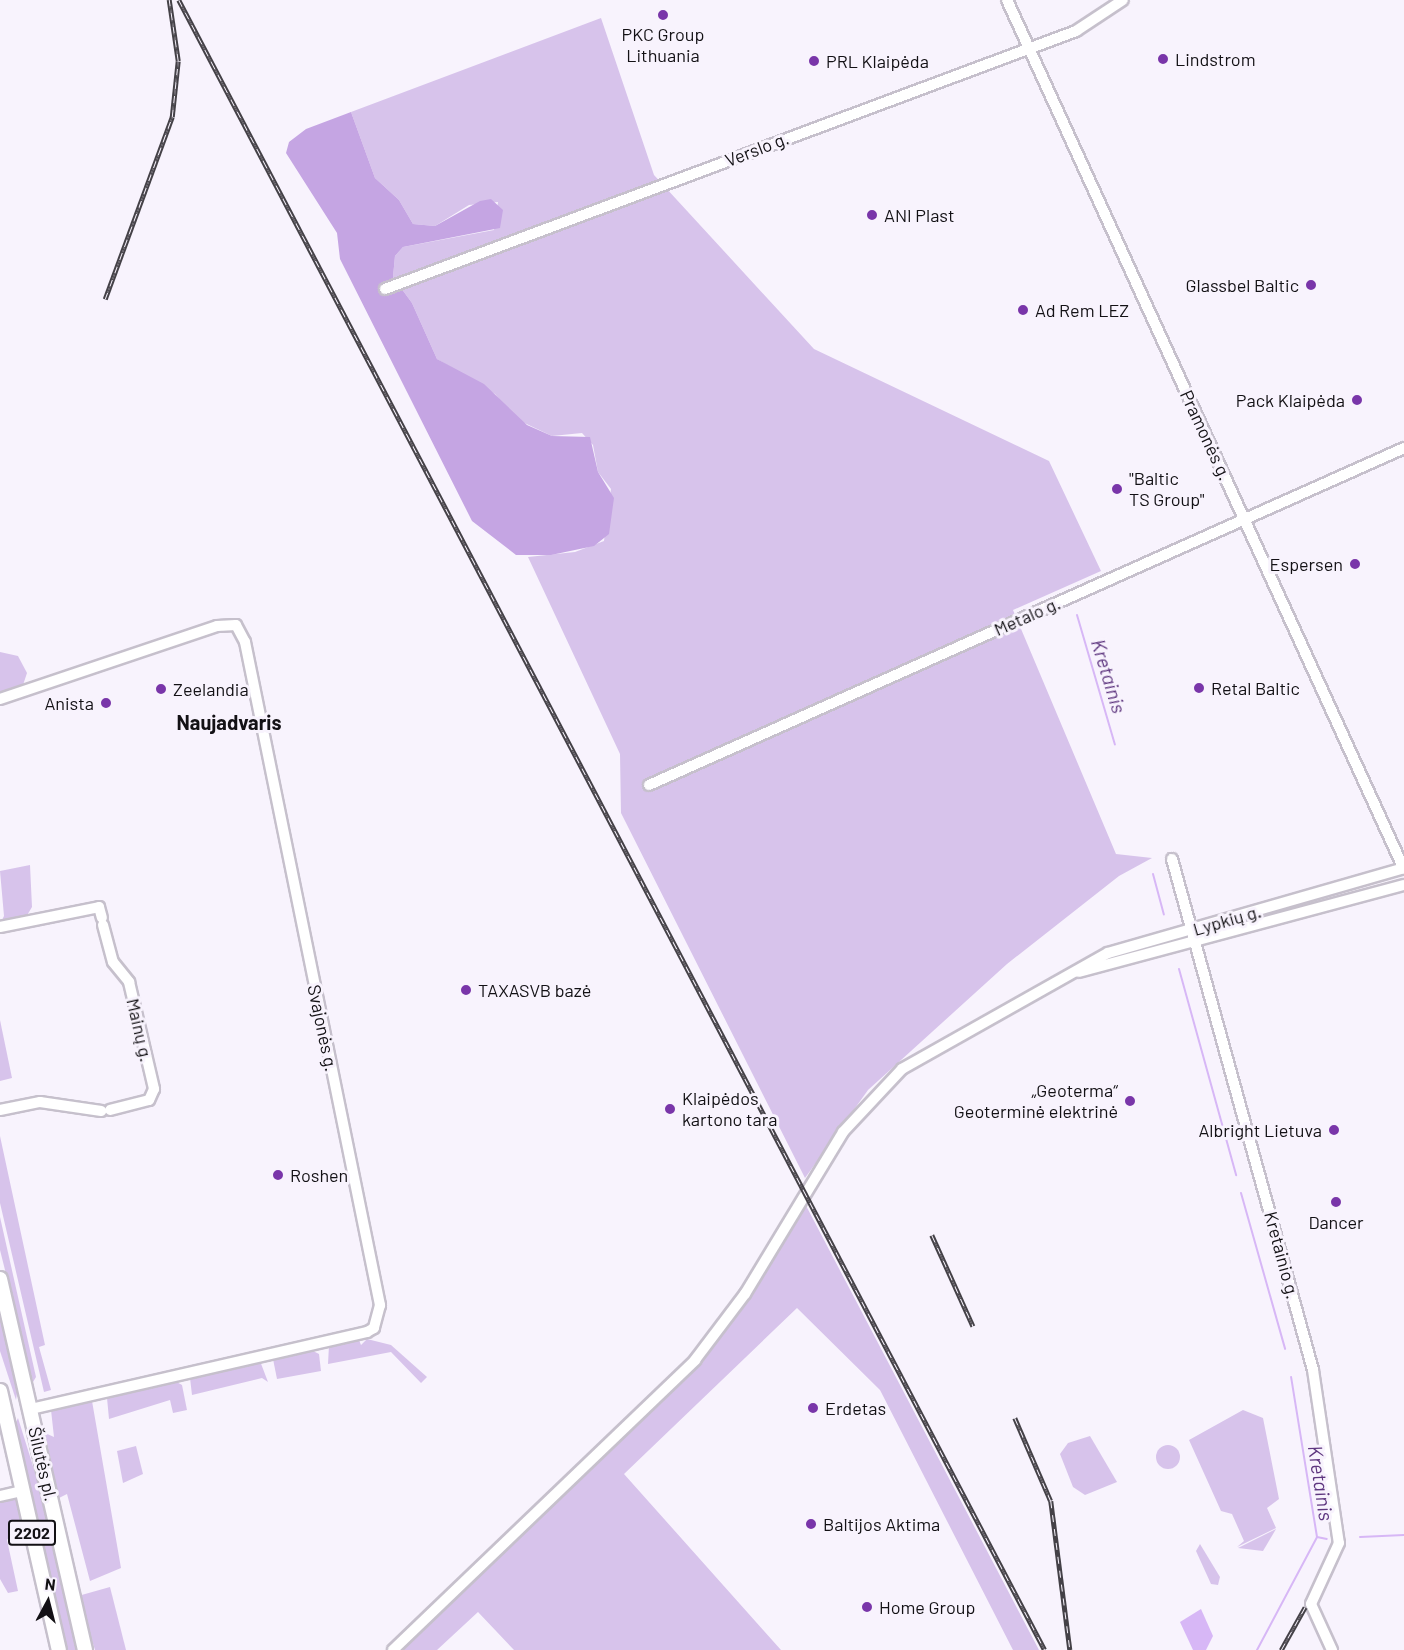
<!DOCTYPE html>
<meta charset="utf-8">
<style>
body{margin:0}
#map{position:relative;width:1404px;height:1650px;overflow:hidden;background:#f8f3fd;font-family:Barlow,sans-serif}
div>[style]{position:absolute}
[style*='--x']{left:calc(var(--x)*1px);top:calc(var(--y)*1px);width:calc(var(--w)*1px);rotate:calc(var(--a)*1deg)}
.green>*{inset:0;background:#d7c3eb}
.round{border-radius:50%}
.forest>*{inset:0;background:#c5a5e3}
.water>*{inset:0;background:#d7b7f6}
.stream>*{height:2px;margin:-1px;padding:0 1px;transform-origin:1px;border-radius:1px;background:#d7b7f6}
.roads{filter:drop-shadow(2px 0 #c6c0cc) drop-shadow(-2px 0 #c6c0cc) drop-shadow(0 2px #c6c0cc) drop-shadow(0 -2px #c6c0cc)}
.minor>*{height:10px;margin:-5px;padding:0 5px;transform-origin:5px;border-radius:5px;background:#fff}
.major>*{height:14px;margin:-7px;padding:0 7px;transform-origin:7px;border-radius:7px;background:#fff}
.rail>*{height:4.5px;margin-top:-2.25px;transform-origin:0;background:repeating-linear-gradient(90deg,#f8f3fd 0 7px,#444147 0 14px);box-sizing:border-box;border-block:2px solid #444147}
.dots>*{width:16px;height:16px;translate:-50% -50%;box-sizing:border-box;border:3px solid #f8f3fd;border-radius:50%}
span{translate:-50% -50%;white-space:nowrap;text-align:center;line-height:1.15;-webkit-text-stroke:6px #f8f3fd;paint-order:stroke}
.shield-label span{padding:2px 4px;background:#f8f3fd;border:2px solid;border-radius:4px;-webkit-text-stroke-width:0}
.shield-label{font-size:16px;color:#131115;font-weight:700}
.poi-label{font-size:18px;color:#131115}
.left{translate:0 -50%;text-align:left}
.right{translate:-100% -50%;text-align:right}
.street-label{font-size:18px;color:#131115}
.water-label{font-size:20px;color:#5e367f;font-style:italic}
.neighbourhood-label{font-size:20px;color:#131115;font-weight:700}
.north{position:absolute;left:18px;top:1572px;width:60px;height:60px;-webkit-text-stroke:4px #f8f3fd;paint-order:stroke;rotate:7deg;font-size:16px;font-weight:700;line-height:24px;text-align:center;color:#131115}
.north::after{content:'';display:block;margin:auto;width:21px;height:27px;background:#131115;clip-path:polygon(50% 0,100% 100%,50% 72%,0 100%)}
</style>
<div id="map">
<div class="green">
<div style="clip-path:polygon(601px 18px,654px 175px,814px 349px,1049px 461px,1101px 571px,1013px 610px,1116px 854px,1152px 858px,1119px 876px,1007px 964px,868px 1090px,805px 1178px,621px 813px,620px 754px,528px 557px,575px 552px,604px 541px,611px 489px,598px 472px,593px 445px,582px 433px,552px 436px,516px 419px,495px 394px,437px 359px,412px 303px,393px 277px,395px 256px,403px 247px,494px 230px,498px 202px,469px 205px,435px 226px,413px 224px,399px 200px,375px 178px,351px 112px)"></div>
<div style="clip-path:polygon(0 652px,18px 656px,27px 673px,23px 685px,0 693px)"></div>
<div style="clip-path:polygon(30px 865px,32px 907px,26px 917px,0 924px,4px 916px,0 871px)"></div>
<div style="clip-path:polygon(0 1020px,12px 1078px,0 1081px)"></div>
<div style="clip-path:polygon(0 1136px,45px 1345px,39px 1347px,51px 1390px,44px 1392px,0 1203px)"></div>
<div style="clip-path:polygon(802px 1198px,1039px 1650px,1013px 1650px,880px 1390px,797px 1308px,624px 1474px,781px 1650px,514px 1650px,478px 1612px,437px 1650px,399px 1650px,710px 1349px,742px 1307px)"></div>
<div style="clip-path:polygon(0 1217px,36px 1377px,33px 1382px,0 1250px)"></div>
<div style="clip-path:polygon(0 1308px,18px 1387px,16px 1400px,0 1351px)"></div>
<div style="clip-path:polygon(367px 1339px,391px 1345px,427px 1377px,421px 1383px,391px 1352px,328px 1364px,329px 1345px,359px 1340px,361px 1345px)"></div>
<div style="clip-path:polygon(309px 1349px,319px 1354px,321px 1371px,277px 1379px,273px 1359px)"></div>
<div style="clip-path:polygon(260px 1361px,268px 1382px,262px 1378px,192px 1395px,190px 1378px)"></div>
<div style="clip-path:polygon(173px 1380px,182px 1385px,187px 1410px,173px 1413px,170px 1400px,109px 1419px,107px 1398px)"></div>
<div style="clip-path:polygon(92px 1401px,121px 1568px,90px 1581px,67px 1494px,59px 1498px,45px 1433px,54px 1437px,51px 1410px)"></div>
<div style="clip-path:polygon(1243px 1410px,1263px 1418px,1279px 1499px,1267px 1508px,1276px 1528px,1237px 1547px,1244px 1541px,1232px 1514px,1221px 1511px,1189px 1440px)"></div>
<div style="clip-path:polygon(18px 1418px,47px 1511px,78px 1650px,65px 1650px,14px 1426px)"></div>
<div style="clip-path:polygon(1090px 1436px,1117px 1482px,1085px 1495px,1073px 1487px,1060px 1454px,1068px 1443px)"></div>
<div class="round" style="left:1156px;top:1445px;width:24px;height:24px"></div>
<div style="clip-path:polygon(136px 1446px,143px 1474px,123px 1483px,117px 1451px)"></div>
<div style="clip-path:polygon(17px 1499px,22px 1518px,7px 1540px,18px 1591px,8px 1593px,0 1579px,0 1501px)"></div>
<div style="clip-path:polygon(1276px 1529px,1263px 1551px,1238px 1548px)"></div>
<div style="clip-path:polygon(1200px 1544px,1220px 1577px,1218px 1585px,1211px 1584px,1196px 1551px)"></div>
<div style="clip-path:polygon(110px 1587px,126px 1650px,95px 1650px,78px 1596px)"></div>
</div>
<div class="forest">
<div style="clip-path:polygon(351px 112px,375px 178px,399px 200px,413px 224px,435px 226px,480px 201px,491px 199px,503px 210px,500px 228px,403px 247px,395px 256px,393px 277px,412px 303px,437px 359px,484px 384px,527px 425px,552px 436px,590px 437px,598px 472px,614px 498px,609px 534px,594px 546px,551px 555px,516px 555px,472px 521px,340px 259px,337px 233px,286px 153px,289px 142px,306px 129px)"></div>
</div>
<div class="water">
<div style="clip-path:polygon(1201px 1609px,1213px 1636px,1206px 1650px,1193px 1650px,1180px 1622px)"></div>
</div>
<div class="stream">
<div style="--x:1077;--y:615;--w:135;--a:73.7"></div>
<div style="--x:1153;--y:874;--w:42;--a:75"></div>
<div style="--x:1179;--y:969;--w:214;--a:74.5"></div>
<div style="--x:1241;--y:1193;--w:162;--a:74.2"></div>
<div style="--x:1317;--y:1537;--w:10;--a:11"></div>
<div style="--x:1360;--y:1537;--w:44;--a:-2.6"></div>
<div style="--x:1257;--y:1650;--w:128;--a:-62"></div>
<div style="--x:1317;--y:1537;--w:162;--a:-99.2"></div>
</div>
<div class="roads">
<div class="minor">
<div style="--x:1007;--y:0;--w:955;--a:65.45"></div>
<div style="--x:385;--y:289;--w:738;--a:-20.47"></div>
<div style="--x:1076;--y:31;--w:56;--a:-33.4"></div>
<div style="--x:0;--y:699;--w:229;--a:-18.6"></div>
<div style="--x:217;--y:626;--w:19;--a:-3"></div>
<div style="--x:236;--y:625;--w:19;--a:62"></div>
<div style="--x:245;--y:642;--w:677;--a:78.49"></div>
<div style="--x:380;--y:1305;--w:24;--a:105"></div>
<div style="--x:374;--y:1328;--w:8;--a:150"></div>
<div style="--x:367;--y:1332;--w:346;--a:167.1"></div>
<div style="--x:649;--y:785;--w:827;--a:-24.05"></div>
<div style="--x:1172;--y:859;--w:530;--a:74.57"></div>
<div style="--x:1313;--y:1370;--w:175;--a:81.5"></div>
<div style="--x:1339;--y:1543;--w:67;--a:114.7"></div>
<div style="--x:1311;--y:1604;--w:51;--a:65.5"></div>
<div style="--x:103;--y:925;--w:38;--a:75"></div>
<div style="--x:113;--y:962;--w:26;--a:51"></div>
<div style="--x:129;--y:982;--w:110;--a:76.8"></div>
<div style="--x:154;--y:1089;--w:12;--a:114"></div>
<div style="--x:149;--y:1100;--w:40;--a:165.6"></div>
<div style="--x:0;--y:927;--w:101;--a:-11.4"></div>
<div style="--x:99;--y:907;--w:11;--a:75"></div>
<div style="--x:1079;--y:972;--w:336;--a:-15"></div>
<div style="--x:0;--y:1110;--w:41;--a:-11.3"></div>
<div style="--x:40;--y:1102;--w:62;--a:8.4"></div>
<div style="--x:0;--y:1496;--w:23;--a:-13"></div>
<div style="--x:393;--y:1650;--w:419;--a:-43.8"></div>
<div style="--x:695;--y:1360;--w:83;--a:-52.9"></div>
<div style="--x:745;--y:1294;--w:189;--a:-58.8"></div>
<div style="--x:843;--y:1132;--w:86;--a:-46.9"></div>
<div style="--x:902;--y:1069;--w:236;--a:-29.4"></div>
<div style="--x:1108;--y:953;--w:308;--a:-16"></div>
</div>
<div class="major">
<div style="--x:0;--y:1279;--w:381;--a:77.1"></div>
<div style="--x:0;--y:1391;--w:266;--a:77.2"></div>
</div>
</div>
<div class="rail">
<div style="--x:179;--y:0;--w:1863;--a:62.31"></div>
<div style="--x:105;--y:299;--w:194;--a:-69.8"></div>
<div style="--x:172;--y:117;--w:56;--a:-83.9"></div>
<div style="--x:178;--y:61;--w:62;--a:-98.4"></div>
<div style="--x:932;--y:1235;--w:100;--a:65.7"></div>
<div style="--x:1015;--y:1418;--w:90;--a:66.6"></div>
<div style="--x:1051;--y:1501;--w:150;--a:82.7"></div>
<div style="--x:1281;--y:1650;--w:49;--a:-60.8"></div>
</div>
<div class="dots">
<div style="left:663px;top:15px;background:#7935a9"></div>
<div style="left:1163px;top:59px;background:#7935a9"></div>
<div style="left:814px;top:61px;background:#7935a9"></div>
<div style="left:872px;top:215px;background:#7935a9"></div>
<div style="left:1311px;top:285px;background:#7935a9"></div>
<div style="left:1023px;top:310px;background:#7935a9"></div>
<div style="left:1357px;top:400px;background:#7935a9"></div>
<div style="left:1117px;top:489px;background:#7935a9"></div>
<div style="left:1355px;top:564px;background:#7935a9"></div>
<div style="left:1199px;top:688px;background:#7935a9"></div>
<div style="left:161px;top:689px;background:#7935a9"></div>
<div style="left:106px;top:703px;background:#7935a9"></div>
<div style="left:466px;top:990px;background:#7935a9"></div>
<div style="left:1130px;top:1101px;background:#7935a9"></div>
<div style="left:670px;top:1109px;background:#7935a9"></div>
<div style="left:1334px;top:1130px;background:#7935a9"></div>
<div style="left:278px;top:1175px;background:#7935a9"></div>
<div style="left:1336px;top:1202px;background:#7935a9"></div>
<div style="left:813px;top:1408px;background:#7935a9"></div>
<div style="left:811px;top:1524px;background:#7935a9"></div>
<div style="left:867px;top:1607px;background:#7935a9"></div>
</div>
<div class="shield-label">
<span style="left:32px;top:1533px">2202</span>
</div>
<div class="poi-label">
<span style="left:663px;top:45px">PKC Group<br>Lithuania</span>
<span class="left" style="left:1175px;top:59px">Lindstrom</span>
<span class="left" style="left:826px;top:61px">PRL Klaipėda</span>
<span class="left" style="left:884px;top:215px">ANI Plast</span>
<span class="right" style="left:1299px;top:285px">Glassbel Baltic</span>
<span class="left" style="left:1035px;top:310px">Ad Rem LEZ</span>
<span class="right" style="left:1345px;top:400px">Pack Klaipėda</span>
<span class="left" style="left:1129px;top:489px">"Baltic<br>TS Group"</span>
<span class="right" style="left:1343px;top:564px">Espersen</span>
<span class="left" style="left:1211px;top:688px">Retal Baltic</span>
<span class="left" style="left:173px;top:689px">Zeelandia</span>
<span class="right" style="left:94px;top:703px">Anista</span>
<span class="left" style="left:478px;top:990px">TAXASVB bazė</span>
<span class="right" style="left:1118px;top:1101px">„Geoterma“<br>Geoterminė elektrinė</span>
<span class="left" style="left:682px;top:1109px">Klaipėdos<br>kartono tara</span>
<span class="right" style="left:1322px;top:1130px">Albright Lietuva</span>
<span class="left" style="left:290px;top:1175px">Roshen</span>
<span style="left:1336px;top:1222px">Dancer</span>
<span class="left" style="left:825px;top:1408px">Erdetas</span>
<span class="left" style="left:823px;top:1524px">Baltijos Aktima</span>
<span class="left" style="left:879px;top:1607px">Home Group</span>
</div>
<div class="street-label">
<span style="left:757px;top:149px;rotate:-21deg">Verslo g.</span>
<span style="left:1206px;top:435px;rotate:65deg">Pramonės g.</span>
<span style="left:1027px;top:616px;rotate:-24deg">Metalo g.</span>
<span style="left:1227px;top:920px;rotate:-16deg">Lypkių g.</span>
<span style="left:323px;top:1028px;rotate:78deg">Svajonės g.</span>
<span style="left:140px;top:1030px;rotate:77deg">Mainų g.</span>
<span style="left:1282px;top:1255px;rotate:75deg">Kretainio g.</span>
<span style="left:43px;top:1464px;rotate:77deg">Šilutės pl.</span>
</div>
<div class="water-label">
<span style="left:1109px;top:676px;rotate:73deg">Kretainis</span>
<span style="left:1321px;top:1483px;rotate:81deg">Kretainis</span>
</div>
<div class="neighbourhood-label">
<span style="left:229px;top:722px">Naujadvaris</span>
</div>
<div class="north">N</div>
</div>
